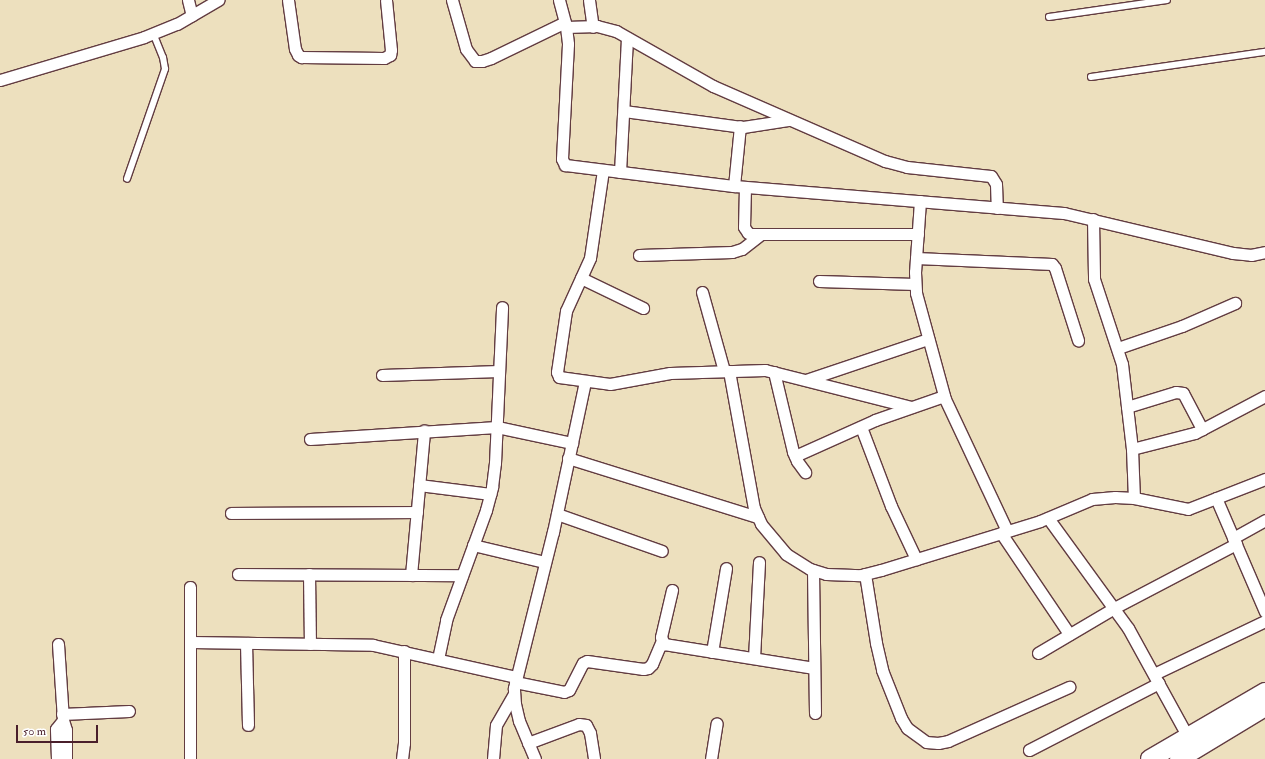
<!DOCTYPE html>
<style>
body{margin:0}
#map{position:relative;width:1265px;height:759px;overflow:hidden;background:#ede0be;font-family:"IM FELL Double Pica",serif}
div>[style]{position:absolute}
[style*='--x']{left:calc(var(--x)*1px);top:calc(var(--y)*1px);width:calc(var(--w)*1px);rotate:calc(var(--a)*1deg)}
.roads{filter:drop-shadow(1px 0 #623c41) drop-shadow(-1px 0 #623c41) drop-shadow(0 1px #623c41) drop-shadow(0 -1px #623c41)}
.service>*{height:5.5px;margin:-2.75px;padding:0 2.75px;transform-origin:2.75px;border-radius:2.75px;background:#fff}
.minor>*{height:11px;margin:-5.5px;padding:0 5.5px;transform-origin:5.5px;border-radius:5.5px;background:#fff}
.trunk>*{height:18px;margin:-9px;padding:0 9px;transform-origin:9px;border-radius:9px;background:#fff}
span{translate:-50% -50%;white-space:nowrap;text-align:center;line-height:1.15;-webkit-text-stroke:3px #fff;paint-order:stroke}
.scale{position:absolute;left:16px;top:725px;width:82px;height:18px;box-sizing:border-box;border:2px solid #4a1f2b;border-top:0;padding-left:5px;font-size:12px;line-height:14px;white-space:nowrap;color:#4a1f2b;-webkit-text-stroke:3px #fff;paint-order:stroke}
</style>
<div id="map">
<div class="roads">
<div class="service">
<div style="--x:1049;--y:17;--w:119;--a:-8.2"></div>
<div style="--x:1091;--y:77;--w:176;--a:-8.2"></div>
<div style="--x:127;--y:179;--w:116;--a:-70.9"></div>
<div style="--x:165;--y:69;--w:11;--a:-100"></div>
<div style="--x:163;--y:58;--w:27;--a:-112"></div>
</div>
<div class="minor">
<div style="--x:188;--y:0;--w:16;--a:76"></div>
<div style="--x:288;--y:0;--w:49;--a:81.9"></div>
<div style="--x:295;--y:49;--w:7;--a:63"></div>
<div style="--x:298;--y:55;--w:4;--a:34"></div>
<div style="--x:301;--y:57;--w:83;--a:0.7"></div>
<div style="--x:384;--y:58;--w:7;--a:-27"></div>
<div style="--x:390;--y:55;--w:5;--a:-79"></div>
<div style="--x:391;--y:50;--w:50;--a:-95.7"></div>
<div style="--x:452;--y:0;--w:51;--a:74.1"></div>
<div style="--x:466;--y:49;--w:15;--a:53"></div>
<div style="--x:475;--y:61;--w:7;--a:0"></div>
<div style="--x:482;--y:61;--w:9;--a:-18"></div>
<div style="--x:491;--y:58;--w:82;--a:-25.9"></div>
<div style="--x:559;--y:0;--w:28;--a:75"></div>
<div style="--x:566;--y:27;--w:17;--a:83"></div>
<div style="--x:568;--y:44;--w:115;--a:93"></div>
<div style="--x:562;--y:159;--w:7;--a:63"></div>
<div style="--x:565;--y:165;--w:170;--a:7.1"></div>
<div style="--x:734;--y:186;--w:331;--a:4.7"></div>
<div style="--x:1064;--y:213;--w:174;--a:13.3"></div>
<div style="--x:1233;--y:253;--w:18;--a:6"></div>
<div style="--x:1251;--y:255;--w:14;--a:-12"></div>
<div style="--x:589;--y:0;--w:27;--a:82"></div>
<div style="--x:566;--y:27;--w:31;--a:-2"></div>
<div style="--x:597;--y:26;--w:20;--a:15"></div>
<div style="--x:616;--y:31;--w:112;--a:29.6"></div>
<div style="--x:713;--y:86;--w:188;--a:23.6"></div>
<div style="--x:885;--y:161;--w:23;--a:15"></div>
<div style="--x:907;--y:167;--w:84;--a:6.1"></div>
<div style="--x:991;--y:176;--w:9;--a:58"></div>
<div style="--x:996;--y:184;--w:24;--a:88"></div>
<div style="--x:0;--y:80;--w:150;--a:-16.6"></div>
<div style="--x:144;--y:37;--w:35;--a:-22"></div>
<div style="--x:177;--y:24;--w:48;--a:-30.3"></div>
<div style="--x:624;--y:111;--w:120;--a:7.7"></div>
<div style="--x:743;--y:127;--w:47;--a:-8.7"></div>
<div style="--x:603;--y:170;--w:89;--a:98.4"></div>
<div style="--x:590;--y:258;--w:58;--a:114.4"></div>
<div style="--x:566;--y:311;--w:62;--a:98.4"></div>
<div style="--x:557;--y:372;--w:5;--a:68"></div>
<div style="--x:559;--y:377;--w:51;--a:7.8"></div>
<div style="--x:610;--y:384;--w:61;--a:-10.4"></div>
<div style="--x:670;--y:373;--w:95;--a:-1.8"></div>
<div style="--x:765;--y:370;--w:151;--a:14.2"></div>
<div style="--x:620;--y:172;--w:134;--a:-87"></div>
<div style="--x:734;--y:186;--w:60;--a:-84.3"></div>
<div style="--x:745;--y:187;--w:40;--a:91.4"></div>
<div style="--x:744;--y:227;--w:7;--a:56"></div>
<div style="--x:748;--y:233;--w:4;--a:14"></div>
<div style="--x:752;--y:234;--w:166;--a:0"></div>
<div style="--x:920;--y:201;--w:71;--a:94"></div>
<div style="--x:915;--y:272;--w:21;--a:87"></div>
<div style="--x:916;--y:293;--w:110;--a:74.7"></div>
<div style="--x:945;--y:399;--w:146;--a:64.8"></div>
<div style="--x:1093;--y:219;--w:60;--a:89"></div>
<div style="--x:1094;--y:279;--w:89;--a:71.8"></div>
<div style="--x:1122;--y:364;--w:86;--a:83.3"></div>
<div style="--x:1132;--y:449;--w:49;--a:87.7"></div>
<div style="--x:639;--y:255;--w:93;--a:-1.8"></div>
<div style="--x:732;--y:252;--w:10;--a:-17"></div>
<div style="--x:742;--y:249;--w:24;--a:-38"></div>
<div style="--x:916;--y:258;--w:136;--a:2.5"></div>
<div style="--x:1052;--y:264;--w:5;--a:53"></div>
<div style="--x:1055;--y:268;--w:76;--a:72.3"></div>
<div style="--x:581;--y:278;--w:69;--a:25.8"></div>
<div style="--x:819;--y:281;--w:96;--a:1.8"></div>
<div style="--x:702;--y:292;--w:82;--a:74.4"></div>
<div style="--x:1118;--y:348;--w:68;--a:-19"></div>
<div style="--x:1182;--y:326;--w:58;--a:-23.5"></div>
<div style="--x:729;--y:371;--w:139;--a:79.7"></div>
<div style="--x:754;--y:508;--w:17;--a:66"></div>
<div style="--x:761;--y:524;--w:39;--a:50"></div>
<div style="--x:786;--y:554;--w:28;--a:32"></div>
<div style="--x:810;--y:569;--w:17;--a:17"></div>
<div style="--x:826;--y:574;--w:35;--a:2"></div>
<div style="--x:861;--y:575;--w:21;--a:-14"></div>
<div style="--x:881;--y:570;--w:166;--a:-17.1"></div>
<div style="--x:1040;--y:521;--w:56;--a:-22.9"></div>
<div style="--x:1092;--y:499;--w:23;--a:-5"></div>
<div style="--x:1115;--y:497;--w:19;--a:3"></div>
<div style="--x:1134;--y:498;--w:55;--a:11.5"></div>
<div style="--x:1188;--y:509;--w:83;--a:-21.3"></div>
<div style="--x:774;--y:372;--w:82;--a:76.6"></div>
<div style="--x:793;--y:452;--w:10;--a:66"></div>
<div style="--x:797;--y:461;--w:14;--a:54"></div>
<div style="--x:382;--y:375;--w:117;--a:-2"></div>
<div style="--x:806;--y:380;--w:129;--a:-18.6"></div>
<div style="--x:1127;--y:407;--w:51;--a:-17"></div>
<div style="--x:1176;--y:392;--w:7;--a:8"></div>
<div style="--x:1183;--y:393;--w:41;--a:62.2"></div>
<div style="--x:861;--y:427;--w:85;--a:69.2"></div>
<div style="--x:891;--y:506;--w:59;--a:64.7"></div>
<div style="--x:310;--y:439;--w:187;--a:-3.7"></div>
<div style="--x:497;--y:427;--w:77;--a:12"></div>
<div style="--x:1132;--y:449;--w:65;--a:-14.3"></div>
<div style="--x:1195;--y:433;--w:79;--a:-27.9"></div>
<div style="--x:795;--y:456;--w:88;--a:-24.2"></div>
<div style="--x:875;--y:420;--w:73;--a:-19.2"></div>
<div style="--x:568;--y:458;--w:199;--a:17.3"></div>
<div style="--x:419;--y:485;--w:72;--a:7.2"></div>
<div style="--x:1216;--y:498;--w:124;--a:66.7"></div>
<div style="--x:231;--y:513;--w:186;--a:-0.3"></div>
<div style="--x:557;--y:514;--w:111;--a:19.4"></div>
<div style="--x:1048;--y:518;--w:136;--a:54"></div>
<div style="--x:1128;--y:628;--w:124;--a:61.2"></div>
<div style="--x:1001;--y:533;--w:122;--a:56"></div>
<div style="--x:1233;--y:538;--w:37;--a:-29"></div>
<div style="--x:473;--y:545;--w:74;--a:13.3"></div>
<div style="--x:813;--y:570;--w:143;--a:89.2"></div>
<div style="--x:238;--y:574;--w:224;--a:0.3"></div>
<div style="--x:309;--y:574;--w:70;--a:89.2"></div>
<div style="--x:865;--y:574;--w:70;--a:80.9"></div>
<div style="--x:876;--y:643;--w:28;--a:77"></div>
<div style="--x:882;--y:670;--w:52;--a:68.4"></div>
<div style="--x:901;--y:718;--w:12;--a:59"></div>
<div style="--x:907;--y:728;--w:24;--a:36"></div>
<div style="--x:926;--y:742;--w:12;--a:5"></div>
<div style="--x:938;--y:743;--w:10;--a:-11"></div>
<div style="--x:948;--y:741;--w:133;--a:-24.1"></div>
<div style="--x:411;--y:575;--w:145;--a:-84.8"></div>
<div style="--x:190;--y:587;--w:172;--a:90"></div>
<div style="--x:672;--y:590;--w:48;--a:103.2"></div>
<div style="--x:661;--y:637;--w:8;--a:67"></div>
<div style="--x:664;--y:644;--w:152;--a:9.1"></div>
<div style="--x:191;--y:642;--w:182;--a:0.9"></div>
<div style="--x:373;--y:645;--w:147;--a:12.6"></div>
<div style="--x:246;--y:643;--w:82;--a:88.6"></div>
<div style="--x:58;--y:644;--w:76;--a:86.2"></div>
<div style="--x:63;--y:720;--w:10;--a:73"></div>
<div style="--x:66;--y:730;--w:29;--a:90"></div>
<div style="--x:712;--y:652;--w:85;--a:-80.5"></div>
<div style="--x:1038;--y:653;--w:88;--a:-30.6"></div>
<div style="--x:1114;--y:608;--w:138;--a:-27.7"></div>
<div style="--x:754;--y:658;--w:96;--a:-87"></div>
<div style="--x:438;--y:659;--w:40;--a:-78"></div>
<div style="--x:446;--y:620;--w:117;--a:-70"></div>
<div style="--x:486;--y:510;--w:24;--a:-75"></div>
<div style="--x:492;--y:487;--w:24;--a:-83"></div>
<div style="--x:495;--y:463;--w:156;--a:-87.4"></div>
<div style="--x:1154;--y:674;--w:123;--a:-25.5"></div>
<div style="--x:515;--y:682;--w:50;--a:11.5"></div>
<div style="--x:564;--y:692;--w:5;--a:-22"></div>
<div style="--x:569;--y:690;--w:30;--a:-63"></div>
<div style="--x:583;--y:663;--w:4;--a:-27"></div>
<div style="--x:587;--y:661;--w:57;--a:8.1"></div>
<div style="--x:643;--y:669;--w:5;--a:-11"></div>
<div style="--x:648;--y:668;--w:6;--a:-45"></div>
<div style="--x:652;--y:664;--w:25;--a:-67"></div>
<div style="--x:62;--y:714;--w:67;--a:-2.6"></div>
<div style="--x:528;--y:743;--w:54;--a:-20.4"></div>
<div style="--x:579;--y:724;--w:7;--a:8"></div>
<div style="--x:586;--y:725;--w:9;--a:63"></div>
<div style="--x:590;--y:733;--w:26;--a:81"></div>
<div style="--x:1029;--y:750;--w:146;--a:-27.3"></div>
<div style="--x:57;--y:759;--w:30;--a:-92"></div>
<div style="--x:56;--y:729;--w:11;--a:-52"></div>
<div style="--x:402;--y:759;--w:16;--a:-83"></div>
<div style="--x:404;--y:743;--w:92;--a:-90"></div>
<div style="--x:493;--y:759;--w:34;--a:-85"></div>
<div style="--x:496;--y:725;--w:36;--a:-60"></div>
<div style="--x:535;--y:759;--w:41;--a:-112.8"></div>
<div style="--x:519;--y:721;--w:17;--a:-103"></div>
<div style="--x:515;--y:704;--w:16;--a:-94"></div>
<div style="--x:514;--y:688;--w:161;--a:-76"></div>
<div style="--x:553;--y:532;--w:154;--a:-78"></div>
<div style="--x:711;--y:759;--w:36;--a:-81"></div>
</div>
<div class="trunk">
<div style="--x:1150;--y:759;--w:133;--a:-30.2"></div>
<div style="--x:1179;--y:759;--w:100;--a:-31.2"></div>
</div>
</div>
<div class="scale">50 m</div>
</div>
